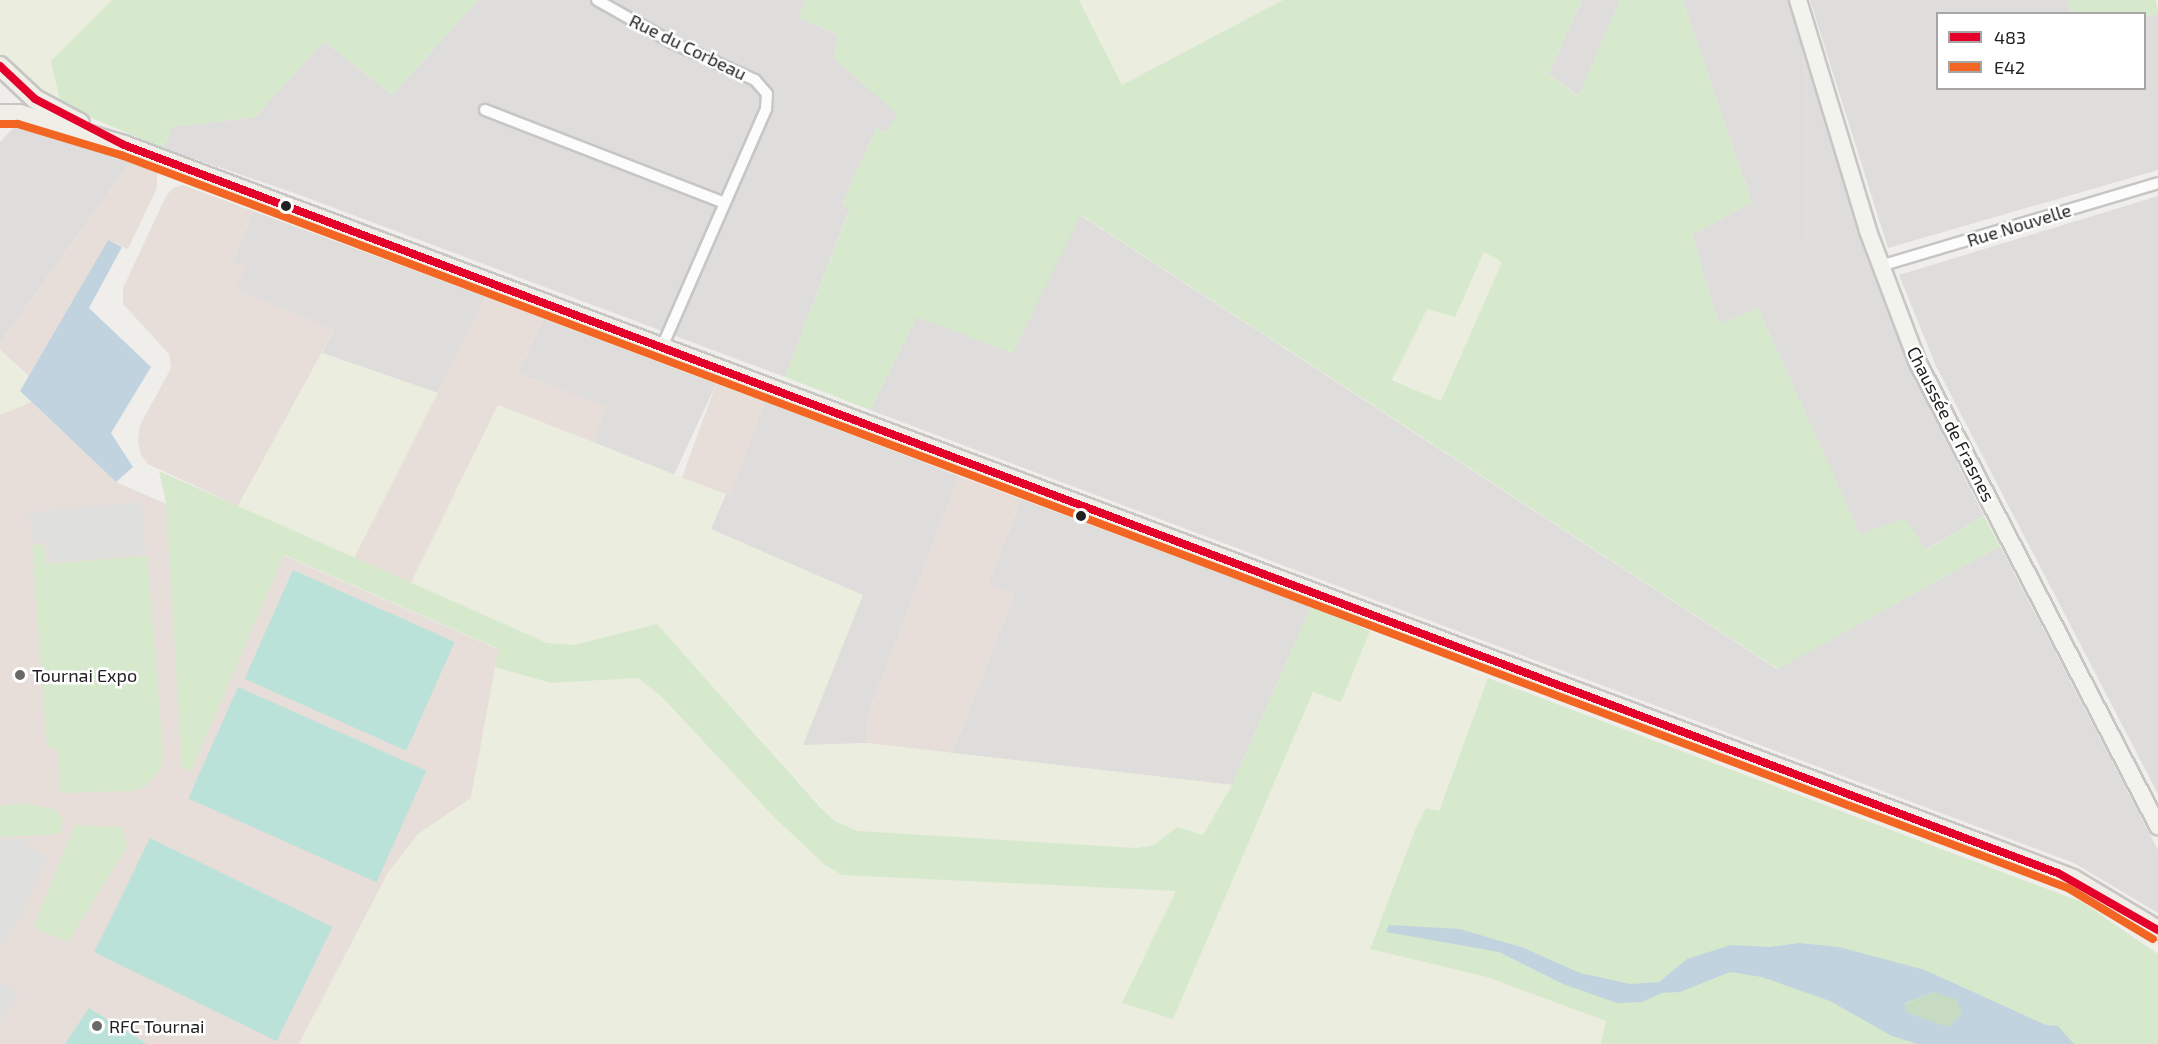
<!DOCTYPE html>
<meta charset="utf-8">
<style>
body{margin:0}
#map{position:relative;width:2158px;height:1044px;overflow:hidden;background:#efeeea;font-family:"Exo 2",sans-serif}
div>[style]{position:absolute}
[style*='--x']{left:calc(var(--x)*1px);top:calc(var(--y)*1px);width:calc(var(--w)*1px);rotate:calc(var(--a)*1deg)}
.residential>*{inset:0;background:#dedddb}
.commercial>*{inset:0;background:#e7ded9;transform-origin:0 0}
.farmland>*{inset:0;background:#ebeddf}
.grass>*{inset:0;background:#d7e9cc}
.forest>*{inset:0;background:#c7dbc2}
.pitch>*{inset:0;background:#bae2d8;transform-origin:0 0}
.parking>*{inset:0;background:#dfdfdd;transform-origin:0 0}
.water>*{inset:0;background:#c1d3df}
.roads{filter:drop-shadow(2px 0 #c6c6c4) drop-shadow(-2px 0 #c6c6c4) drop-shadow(0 2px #c6c6c4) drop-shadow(0 -2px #c6c6c4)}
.street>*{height:10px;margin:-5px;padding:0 5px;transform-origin:5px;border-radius:5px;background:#fdfcfc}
.secondary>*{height:16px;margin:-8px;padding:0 8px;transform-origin:8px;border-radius:8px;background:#f2f3ed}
.primary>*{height:18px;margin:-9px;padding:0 9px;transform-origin:9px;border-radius:9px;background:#f1eee7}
.bus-1>*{height:8px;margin:-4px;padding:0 4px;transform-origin:4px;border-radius:4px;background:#e4002b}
.bus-2>*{height:8px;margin:-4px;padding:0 4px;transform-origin:4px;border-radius:4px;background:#f26522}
.dots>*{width:16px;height:16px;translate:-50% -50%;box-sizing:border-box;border:3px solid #fff;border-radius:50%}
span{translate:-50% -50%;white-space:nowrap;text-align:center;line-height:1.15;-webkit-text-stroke:5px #fff;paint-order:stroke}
.street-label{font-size:18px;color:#212121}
.poi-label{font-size:18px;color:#212121}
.left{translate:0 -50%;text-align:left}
.legend{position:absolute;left:1936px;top:12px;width:210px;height:78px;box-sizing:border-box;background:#fff;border:2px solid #a6a6a6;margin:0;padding:8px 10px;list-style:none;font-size:18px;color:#212121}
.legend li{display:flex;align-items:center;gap:12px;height:30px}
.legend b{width:30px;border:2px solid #a6a6a6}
</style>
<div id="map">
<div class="residential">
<div style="clip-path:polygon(478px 0,807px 0,798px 17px,838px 35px,834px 58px,898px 114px,886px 133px,877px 128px,842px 204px,850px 208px,785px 377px,297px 194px,163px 148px,172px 127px,255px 117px,324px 41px,392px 95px)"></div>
<div style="clip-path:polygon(1582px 0,1620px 0,1579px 96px,1548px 74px)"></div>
<div style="clip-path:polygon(1682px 0,1789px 0,1889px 314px,1912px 373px,1984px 516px,1925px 550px,1905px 519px,1860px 535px,1758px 308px,1719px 325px,1692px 235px,1752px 202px)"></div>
<div style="clip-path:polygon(1810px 0,2067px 0,2071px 13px,1938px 14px,1938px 88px,2144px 88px,2145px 17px,2158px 13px,2158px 170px,1888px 248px)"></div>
<div style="clip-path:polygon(18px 123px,131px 161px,0 343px,0 142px)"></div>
<div style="clip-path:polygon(2158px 196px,2158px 794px,1936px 366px,1899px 275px)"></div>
<div style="clip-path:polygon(253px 211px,486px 297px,438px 393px,322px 353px,334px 330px,236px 290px,233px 262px)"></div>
<div style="clip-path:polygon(1080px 215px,1777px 669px,2000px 546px,2158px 850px,2158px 913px,2074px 863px,870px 410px,917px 316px,1012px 353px)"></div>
<div style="clip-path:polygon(544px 319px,716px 384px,674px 475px,593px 442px,606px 407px,518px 373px)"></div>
<div style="clip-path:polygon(765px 402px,959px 476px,868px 715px,866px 743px,802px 746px,711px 529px)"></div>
<div style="clip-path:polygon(1021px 499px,1311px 607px,1232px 785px,952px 753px,1014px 595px,988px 585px)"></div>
</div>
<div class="commercial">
<div style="clip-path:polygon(131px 161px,157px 170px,157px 188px,128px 249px,108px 240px,29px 376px,0 350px,0 343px)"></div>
<div style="clip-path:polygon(183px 185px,253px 211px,233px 262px,247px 267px,236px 290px,334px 330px,238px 506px,148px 464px,141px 455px,138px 440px,140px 425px,171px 368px,169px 354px,123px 304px,123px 288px,166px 196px,173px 188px)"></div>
<div style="clip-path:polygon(486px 297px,544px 319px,518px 373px,607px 407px,593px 442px,498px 405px,411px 583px,354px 558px)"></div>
<div style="left:716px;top:384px;width:52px;height:100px;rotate:20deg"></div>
<div style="clip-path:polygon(31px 402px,116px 482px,500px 650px,471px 798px,419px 834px,388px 873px,299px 1044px,0 1044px,0 415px)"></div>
<div style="clip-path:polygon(959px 476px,1021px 499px,988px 585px,1014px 595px,952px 753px,866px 743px,868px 715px)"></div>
</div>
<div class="farmland">
<div style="clip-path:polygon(0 0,112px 0,51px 61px,61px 105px,30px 84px,0 56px)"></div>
<div style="clip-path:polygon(1079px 0,1283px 0,1122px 85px)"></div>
<div style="clip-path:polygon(1485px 252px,1502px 262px,1441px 402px,1394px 378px,1427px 308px,1454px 316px)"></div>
<div style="clip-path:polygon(0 350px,29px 377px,20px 391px,31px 402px,0 415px)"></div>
<div style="clip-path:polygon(322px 353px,438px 393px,354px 558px,238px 506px)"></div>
<div style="clip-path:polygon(498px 405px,724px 494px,711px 529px,863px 595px,803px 745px,866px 743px,1232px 785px,1203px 835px,1177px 827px,1154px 845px,1137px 848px,858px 831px,836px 822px,657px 624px,574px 645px,547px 643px,411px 583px)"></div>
<div style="clip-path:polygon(1370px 631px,1488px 678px,1438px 811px,1426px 809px,1415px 830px,1370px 949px,1487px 977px,1607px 1021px,1601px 1044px,299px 1044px,388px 873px,418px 834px,471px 798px,495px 667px,551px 683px,638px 678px,662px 697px,775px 818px,825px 865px,842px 875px,1176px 891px,1157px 934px,1173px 1018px,1313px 692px,1341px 701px)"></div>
</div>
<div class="grass">
<div style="clip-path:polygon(112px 0,478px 0,392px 95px,324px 41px,255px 117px,172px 127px,163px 148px,61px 105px,51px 61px)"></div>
<div style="clip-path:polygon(evenodd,807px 0,1079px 0,1122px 85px,1283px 0,1582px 0,1548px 74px,1578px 96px,1620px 0,1682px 0,1752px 202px,1692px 235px,1719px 324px,1758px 308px,1860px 534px,1905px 519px,1926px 550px,1984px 516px,2000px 546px,1778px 669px,1081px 215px,1012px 353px,917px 317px,870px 410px,785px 377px,850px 209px,842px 204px,877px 128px,886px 133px,897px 114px,834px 58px,838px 35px,798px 17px,807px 0,1484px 252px,1502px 262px,1441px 401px,1392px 380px,1427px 309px,1455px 317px,1484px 252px)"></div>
<div style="clip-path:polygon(2067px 0,2156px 0,2158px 13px,2145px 17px,2144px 14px,2071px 13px)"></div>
<div style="clip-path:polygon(159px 471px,547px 643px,574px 645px,657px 624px,820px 807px,836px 822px,858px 831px,1137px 848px,1154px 845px,1177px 827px,1203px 835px,1232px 785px,1311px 607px,1370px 631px,1341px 702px,1313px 692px,1173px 1019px,1122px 1003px,1176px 891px,842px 875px,825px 865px,775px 818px,662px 697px,638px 678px,551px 683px,495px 667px,499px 649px,284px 555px,191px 771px,182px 767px,166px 502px)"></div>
<div style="clip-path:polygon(44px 544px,46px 564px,147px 556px,163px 751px,162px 766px,146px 786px,133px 791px,60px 793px,58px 748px,47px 748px,32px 545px)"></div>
<div style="clip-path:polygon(1488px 678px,2082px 902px,2158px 954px,2158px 1044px,1601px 1044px,1606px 1021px,1487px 977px,1370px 949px,1415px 830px,1426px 808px,1439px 811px)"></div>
<div style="clip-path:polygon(23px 803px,57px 810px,63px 820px,60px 834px,0 837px,0 806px)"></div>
<div style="clip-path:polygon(75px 825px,122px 827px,127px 847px,68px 942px,33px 928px)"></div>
</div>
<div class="forest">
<div style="clip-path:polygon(1935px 992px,1957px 999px,1962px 1015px,1948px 1027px,1907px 1014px,1905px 1004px)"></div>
</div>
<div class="pitch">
<div style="left:293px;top:570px;width:177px;height:119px;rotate:24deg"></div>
<div style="left:238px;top:687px;width:206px;height:122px;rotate:24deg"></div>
<div style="left:150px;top:838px;width:203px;height:127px;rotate:26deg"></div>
<div style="clip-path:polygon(89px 1008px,147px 1044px,65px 1044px)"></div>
</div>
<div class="parking">
<div style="left:1803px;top:0;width:5px;height:240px"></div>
<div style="clip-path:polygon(1907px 356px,2099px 722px,2094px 725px,1909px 368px)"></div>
<div style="clip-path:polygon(141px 502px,146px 554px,50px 563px,48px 542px,32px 543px,29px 512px)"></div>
<div style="clip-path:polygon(27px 838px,28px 846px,47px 856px,22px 914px,0 947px,0 840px)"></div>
<div style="clip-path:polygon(0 981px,19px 994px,0 1023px)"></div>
</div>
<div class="water">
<div style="clip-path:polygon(108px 240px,122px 247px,89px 308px,151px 367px,111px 433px,133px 467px,116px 482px,20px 391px)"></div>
<div style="clip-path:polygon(evenodd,1389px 925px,1460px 929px,1524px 948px,1580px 973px,1631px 984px,1659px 982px,1687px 959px,1731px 945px,1770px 947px,1799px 943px,1839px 947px,1925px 970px,2046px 1025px,2058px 1026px,2074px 1044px,1918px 1044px,1892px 1036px,1830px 1001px,1762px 977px,1730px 972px,1680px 992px,1662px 993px,1642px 1002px,1617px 1003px,1563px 984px,1499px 952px,1386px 932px,1389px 925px,1935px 992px,1957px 1000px,1962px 1015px,1948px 1027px,1907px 1013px,1905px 1003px,1935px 992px)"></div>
</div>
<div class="roads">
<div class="street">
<div style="--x:597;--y:0;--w:87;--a:29.5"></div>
<div style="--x:673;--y:43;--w:90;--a:24.3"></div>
<div style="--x:755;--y:80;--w:18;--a:49"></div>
<div style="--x:767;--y:94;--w:15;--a:94"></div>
<div style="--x:766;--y:109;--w:260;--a:113.6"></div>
<div style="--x:485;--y:110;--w:257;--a:21.2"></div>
<div style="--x:1880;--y:266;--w:290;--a:-16.6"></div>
</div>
<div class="secondary">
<div style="--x:1798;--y:0;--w:241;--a:73.1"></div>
<div style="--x:1868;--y:231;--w:141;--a:69.3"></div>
<div style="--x:1918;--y:363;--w:522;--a:62.6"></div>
</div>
<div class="primary">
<div style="--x:0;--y:66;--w:48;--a:43.3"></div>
<div style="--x:35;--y:99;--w:51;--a:28.1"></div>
<div style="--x:0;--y:114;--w:20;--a:0"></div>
<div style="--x:20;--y:114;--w:109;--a:16.6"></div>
<div style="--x:124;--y:145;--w:1985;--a:20.62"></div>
<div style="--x:1982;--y:844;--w:97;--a:21"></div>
<div style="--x:2073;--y:879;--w:99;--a:31"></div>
</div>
</div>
<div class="bus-1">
<div style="--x:0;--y:66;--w:48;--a:43.3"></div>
<div style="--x:35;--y:99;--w:100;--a:27.3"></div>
<div style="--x:124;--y:145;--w:2066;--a:20.63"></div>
<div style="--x:2058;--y:873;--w:115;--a:29.7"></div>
</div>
<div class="bus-2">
<div style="--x:0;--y:124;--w:18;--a:0"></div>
<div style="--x:18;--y:124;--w:108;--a:16.8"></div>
<div style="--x:121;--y:155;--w:1984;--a:20.63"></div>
<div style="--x:1978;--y:854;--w:96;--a:20.7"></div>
<div style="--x:2068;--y:888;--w:99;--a:31"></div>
</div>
<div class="dots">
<div style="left:286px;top:206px;background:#212121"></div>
<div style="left:1081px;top:516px;background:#212121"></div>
<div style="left:20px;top:675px;background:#696967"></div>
<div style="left:97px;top:1026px;background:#696967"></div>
</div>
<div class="street-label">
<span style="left:688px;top:47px;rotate:26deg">Rue du Corbeau</span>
<span style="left:2019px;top:225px;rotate:-17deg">Rue Nouvelle</span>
<span style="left:1951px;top:424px;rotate:63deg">Chaussée de Frasnes</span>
</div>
<div class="poi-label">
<span class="left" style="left:32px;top:675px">Tournai Expo</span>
<span class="left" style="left:109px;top:1026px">RFC Tournai</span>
</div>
<ul class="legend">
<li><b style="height:8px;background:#e4002b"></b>483</li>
<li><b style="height:8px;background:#f26522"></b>E42</li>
</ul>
</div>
